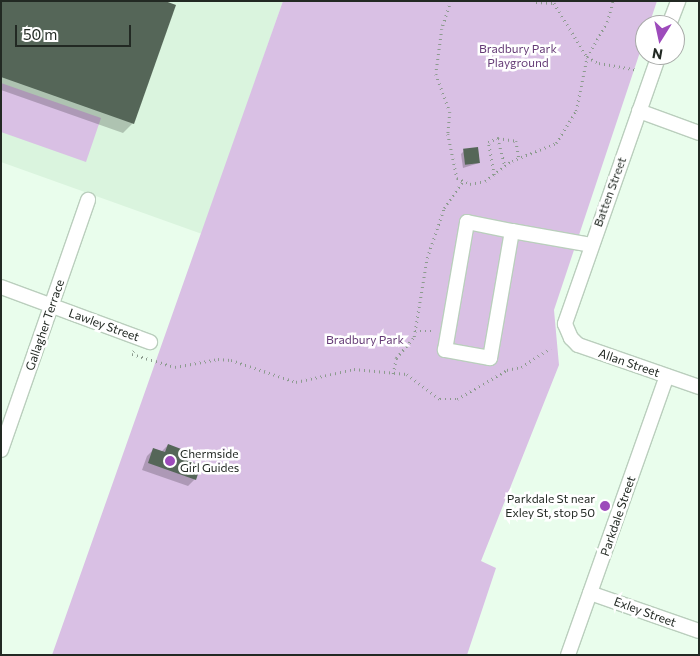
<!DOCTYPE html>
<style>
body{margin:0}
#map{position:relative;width:700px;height:656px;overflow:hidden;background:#e9fdec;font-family:Commissioner,sans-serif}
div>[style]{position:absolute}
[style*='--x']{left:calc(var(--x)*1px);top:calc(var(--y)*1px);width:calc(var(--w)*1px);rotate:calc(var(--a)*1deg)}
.built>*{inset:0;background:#daf4de}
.green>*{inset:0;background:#d9c0e4}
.shadow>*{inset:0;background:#0003}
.building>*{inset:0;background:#556658;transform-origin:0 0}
.path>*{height:2.5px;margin-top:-1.25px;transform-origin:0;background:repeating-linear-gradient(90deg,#8d9b8f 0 1px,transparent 0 5px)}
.roads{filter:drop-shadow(1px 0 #bacebd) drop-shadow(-1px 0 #bacebd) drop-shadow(0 1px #bacebd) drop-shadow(0 -1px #bacebd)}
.minor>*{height:14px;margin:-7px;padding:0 7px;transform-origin:7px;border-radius:7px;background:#fff}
.dots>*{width:14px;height:14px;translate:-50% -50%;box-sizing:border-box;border:2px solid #fff;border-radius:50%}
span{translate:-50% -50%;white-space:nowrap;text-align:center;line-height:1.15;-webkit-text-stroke:5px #fff;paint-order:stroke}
.park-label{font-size:12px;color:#653b76}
.street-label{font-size:12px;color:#222923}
.poi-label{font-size:12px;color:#222923}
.left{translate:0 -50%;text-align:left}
.right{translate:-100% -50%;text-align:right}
.frame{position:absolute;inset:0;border:2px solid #222923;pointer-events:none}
.north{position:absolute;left:635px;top:15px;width:50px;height:50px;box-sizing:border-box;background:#fff;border:1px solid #a7a9a7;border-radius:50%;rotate:190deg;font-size:14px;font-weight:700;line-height:20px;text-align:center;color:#222923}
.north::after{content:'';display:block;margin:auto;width:18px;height:22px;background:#9d4bbb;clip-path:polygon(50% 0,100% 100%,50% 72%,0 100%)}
.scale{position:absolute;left:15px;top:25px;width:116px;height:22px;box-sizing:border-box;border:2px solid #222923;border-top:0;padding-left:6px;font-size:15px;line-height:18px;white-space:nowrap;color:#222923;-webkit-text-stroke:4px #fff;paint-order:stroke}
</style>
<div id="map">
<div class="built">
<div style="clip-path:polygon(1px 1px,283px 1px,202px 234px,1px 162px)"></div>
</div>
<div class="green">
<div style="clip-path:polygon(283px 1px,657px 1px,649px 25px,645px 25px,645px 37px,554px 310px,559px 365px,481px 561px,496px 568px,467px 655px,52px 655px)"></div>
<div style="clip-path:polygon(1px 83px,101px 118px,86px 162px,1px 132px)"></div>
</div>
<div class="shadow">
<div style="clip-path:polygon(1px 1px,133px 123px,123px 133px,1px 90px)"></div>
<div style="clip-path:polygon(464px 151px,479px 163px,463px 168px,461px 154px)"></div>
<div style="clip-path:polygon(168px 445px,185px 460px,195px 479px,188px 486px,142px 470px,147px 456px,154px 449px,161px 452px)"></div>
</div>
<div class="building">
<div style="clip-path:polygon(1px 1px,165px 1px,176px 5px,134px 124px,1px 77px)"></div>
<div style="left:478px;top:147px;width:16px;height:15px;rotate:83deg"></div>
<div style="clip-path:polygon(168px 444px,189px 452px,186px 460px,201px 465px,196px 480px,148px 463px,153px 448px,165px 452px)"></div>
</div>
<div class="path">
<div style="--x:451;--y:1;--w:29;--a:108"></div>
<div style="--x:442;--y:29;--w:45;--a:97.6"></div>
<div style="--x:436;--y:74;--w:40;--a:69.8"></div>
<div style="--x:450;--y:112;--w:22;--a:95"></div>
<div style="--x:448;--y:134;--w:45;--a:78.4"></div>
<div style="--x:457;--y:178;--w:14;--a:25"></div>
<div style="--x:470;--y:184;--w:15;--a:-11"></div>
<div style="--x:485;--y:181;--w:34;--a:-37"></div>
<div style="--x:512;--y:161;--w:48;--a:-22.2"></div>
<div style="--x:556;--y:143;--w:38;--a:-58"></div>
<div style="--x:576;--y:111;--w:55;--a:-78.5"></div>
<div style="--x:587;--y:57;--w:40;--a:-60.3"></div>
<div style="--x:607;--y:22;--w:22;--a:-74"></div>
<div style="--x:536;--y:2;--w:18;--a:3"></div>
<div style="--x:554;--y:3;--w:63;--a:58.6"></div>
<div style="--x:587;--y:57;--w:13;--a:27"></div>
<div style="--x:599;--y:63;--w:36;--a:10"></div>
<div style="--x:498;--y:138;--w:29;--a:76"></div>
<div style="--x:494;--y:175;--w:34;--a:-100"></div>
<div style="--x:488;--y:142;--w:11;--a:-22"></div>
<div style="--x:498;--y:138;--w:18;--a:9"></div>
<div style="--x:516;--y:141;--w:17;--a:80"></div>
<div style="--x:415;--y:331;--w:19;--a:0"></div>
<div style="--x:134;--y:351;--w:4;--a:124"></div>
<div style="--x:132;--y:354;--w:45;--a:16.8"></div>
<div style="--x:175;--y:367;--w:44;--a:-10.5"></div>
<div style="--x:218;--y:359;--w:13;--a:4"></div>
<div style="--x:231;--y:360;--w:69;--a:18.7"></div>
<div style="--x:296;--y:382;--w:59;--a:-12.6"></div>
<div style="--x:354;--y:369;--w:53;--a:5.4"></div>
<div style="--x:407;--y:374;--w:41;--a:37.1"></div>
<div style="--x:440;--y:399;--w:17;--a:0"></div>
<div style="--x:457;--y:399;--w:58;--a:-30.1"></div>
<div style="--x:507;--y:370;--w:14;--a:-12"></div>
<div style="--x:521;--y:367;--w:35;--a:-33"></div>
<div style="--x:393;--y:374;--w:16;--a:-79"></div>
<div style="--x:396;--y:358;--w:28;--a:-49"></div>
<div style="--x:414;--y:337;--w:80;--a:-80.7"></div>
<div style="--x:427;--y:258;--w:53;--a:-71.2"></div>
<div style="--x:444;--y:208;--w:33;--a:-55"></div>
</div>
<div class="roads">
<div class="minor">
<div style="--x:669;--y:25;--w:26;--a:-69"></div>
<div style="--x:659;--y:55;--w:285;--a:109.3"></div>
<div style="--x:565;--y:324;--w:15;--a:67"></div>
<div style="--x:571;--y:338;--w:10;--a:45"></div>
<div style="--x:578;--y:345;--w:128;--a:19.1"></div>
<div style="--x:639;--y:111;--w:64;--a:20.1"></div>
<div style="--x:467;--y:222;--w:46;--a:11.3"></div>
<div style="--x:512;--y:231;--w:129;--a:99.8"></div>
<div style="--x:490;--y:358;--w:46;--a:-169.9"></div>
<div style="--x:445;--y:350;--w:130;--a:-80.2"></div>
<div style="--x:512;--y:231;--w:80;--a:10"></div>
<div style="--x:1;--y:287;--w:159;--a:20.3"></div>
<div style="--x:1;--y:450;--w:265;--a:-70.8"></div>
<div style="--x:590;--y:593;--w:115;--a:19.2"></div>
<div style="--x:568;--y:655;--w:296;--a:-70.5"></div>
</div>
</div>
<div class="dots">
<div style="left:170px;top:461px;background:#9d4bbb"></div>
<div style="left:605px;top:506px;background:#9d4bbb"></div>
</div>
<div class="park-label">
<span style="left:518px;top:56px">Bradbury Park<br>Playground</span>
<span style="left:365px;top:340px">Bradbury Park</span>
</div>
<div class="street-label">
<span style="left:610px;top:192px;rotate:-70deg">Batten Street</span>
<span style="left:45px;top:325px;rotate:-71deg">Gallagher Terrace</span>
<span style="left:104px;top:325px;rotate:20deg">Lawley Street</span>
<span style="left:629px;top:363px;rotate:19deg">Allan Street</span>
<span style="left:618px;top:516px;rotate:-71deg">Parkdale Street</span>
<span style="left:645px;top:612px;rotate:20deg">Exley Street</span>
</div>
<div class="poi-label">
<span class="left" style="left:180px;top:461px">Chermside<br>Girl Guides</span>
<span class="right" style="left:595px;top:506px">Parkdale St near<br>Exley St, stop 50</span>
</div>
<div class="frame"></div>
<div class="north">N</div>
<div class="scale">50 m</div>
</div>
